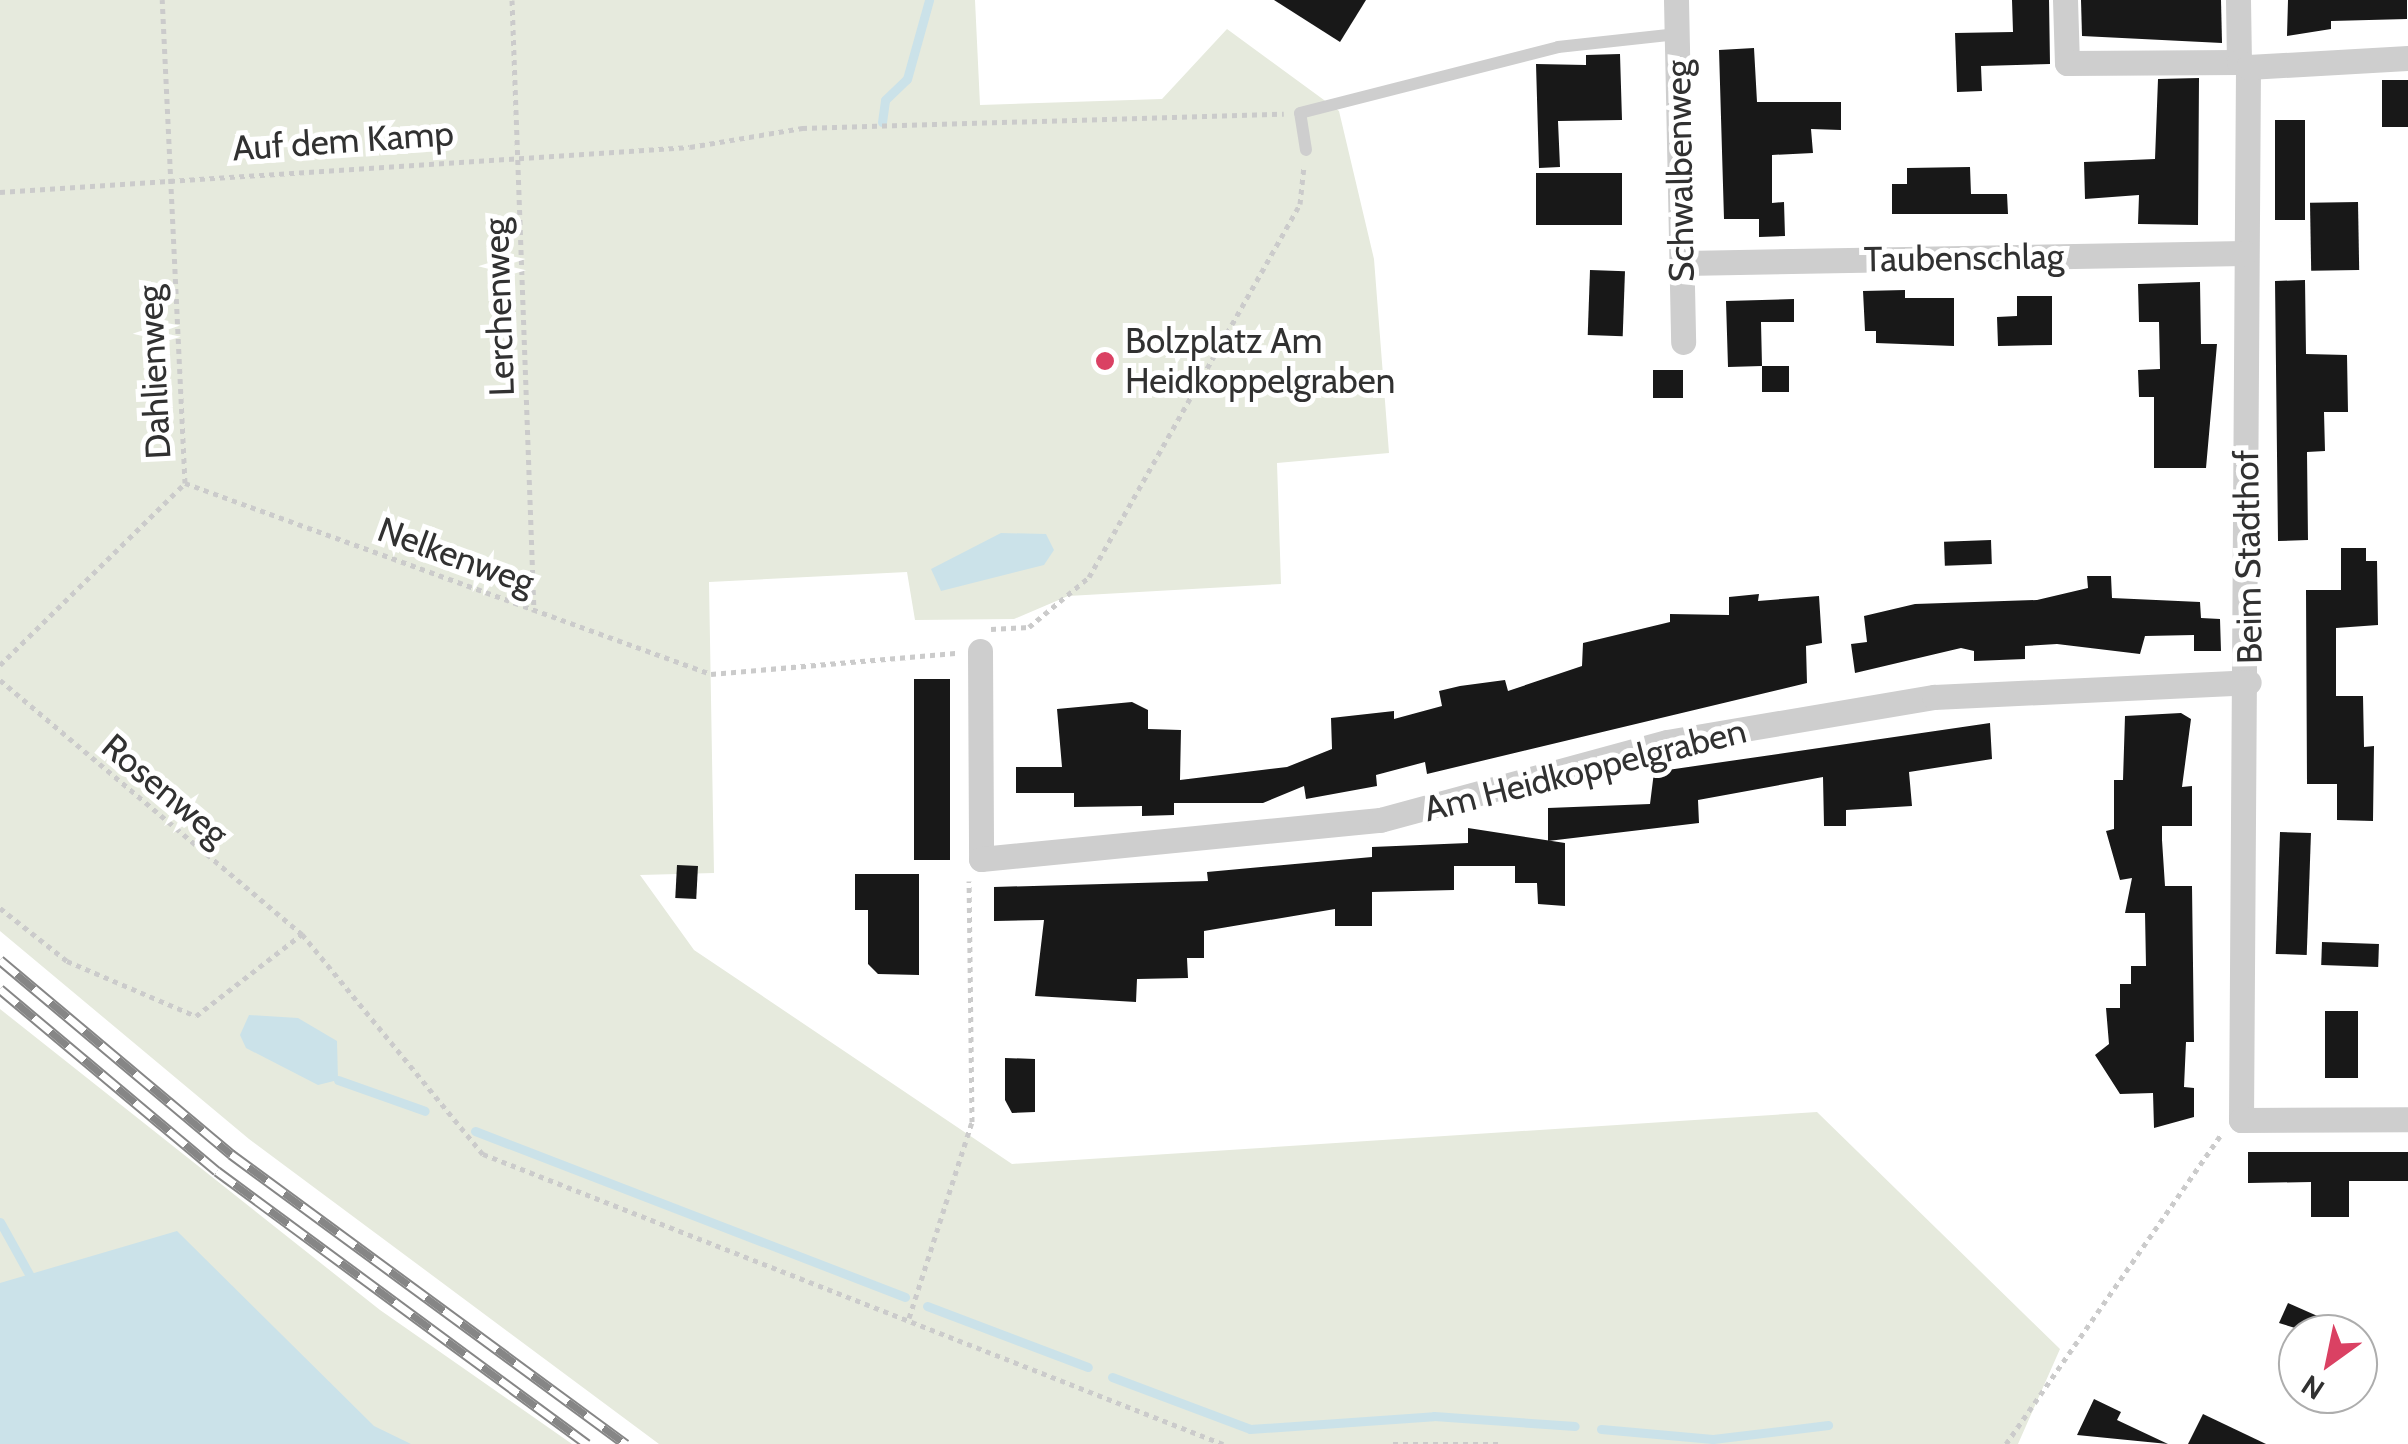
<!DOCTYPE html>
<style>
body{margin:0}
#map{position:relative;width:2408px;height:1444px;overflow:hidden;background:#fff;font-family:Cabin,sans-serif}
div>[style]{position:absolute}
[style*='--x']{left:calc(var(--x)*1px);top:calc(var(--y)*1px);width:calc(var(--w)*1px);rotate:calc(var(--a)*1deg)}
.green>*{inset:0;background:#e6eadd}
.water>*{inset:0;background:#cbe2e9}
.stream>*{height:9px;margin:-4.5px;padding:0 4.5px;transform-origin:4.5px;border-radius:4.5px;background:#cbe2e9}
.building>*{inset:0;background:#181818;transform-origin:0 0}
.path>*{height:5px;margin-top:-2.5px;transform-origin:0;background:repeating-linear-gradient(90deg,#cbcbcb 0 5px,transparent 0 10px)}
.service>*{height:12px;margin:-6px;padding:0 6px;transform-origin:6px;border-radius:6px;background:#cecece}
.minor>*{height:25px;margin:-12.5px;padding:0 12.5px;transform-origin:12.5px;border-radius:12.5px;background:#cecece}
.rail>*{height:11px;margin-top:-5.5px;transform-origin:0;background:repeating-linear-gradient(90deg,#fff 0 22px,#868686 0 44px);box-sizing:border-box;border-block:2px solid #868686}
.dots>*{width:28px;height:28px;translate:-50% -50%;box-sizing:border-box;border:5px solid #fff;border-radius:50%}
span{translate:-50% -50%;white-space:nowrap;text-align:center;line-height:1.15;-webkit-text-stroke:10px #fff;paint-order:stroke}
.street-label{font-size:35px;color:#313131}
.poi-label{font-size:35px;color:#313131}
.left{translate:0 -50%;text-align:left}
.north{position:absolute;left:2278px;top:1314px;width:100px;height:100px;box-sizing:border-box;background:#fff;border:2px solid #adadad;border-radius:50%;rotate:213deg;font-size:28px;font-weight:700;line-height:40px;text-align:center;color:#313131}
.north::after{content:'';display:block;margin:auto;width:35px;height:45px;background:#da4163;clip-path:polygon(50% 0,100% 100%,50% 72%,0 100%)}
</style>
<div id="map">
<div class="green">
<div style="clip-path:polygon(0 0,975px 0,980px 105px,1162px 99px,1227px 29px,1339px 111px,1374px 259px,1389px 453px,1277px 463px,1281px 584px,1068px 596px,1014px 619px,915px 620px,907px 572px,709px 582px,714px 873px,640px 875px,694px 950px,1012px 1164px,1817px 1112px,2060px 1349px,2018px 1444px,659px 1444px,249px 1139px,0 931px)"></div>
<div style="clip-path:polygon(0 1009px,380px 1310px,572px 1444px,0 1444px)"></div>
</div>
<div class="water">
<div style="clip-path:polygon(1001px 533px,1046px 534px,1054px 550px,1044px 565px,941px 591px,931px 569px)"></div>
<div style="clip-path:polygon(249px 1015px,298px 1018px,337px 1041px,338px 1080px,318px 1085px,246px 1048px,240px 1035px)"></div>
<div style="clip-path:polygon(177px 1231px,374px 1426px,411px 1444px,0 1444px,0 1283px)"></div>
</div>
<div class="stream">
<div style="--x:882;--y:122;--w:22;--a:-82"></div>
<div style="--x:885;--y:100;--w:30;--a:-44"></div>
<div style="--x:907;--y:79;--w:82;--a:-74.4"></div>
<div style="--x:338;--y:1080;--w:92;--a:19.6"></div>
<div style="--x:475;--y:1131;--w:461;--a:21.1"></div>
<div style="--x:0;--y:1222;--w:60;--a:60.9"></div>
<div style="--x:927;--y:1306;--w:172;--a:20.8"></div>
<div style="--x:1112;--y:1377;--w:147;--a:20.6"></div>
<div style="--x:1250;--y:1429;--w:184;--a:-4"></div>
<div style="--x:1434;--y:1416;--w:141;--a:4.1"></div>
<div style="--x:1601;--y:1429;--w:112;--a:5.1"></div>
<div style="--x:1713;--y:1439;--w:116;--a:-6.9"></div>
</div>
<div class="building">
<div style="clip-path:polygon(1274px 0,1366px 0,1340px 42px)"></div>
<div style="clip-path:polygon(2012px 0,2049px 0,2050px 64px,1981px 66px,1982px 91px,1957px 92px,1955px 33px,2013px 32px)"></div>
<div style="clip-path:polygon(2081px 0,2221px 0,2222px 43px,2082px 36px)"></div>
<div style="clip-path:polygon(2288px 0,2407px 0,2407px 19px,2331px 21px,2331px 29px,2287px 36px)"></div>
<div style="clip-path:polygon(1754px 48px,1757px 102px,1841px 102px,1841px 130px,1811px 129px,1813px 153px,1772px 155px,1772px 203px,1784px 202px,1785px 236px,1759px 237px,1759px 219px,1724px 219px,1719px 50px)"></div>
<div style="clip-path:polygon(1620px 54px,1622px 120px,1558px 121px,1560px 167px,1539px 168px,1536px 64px,1586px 65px,1586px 55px)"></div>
<div style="clip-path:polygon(2199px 78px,2198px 225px,2138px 224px,2139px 195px,2085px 199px,2084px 162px,2155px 159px,2158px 79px)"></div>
<div style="left:2408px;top:80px;width:47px;height:26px;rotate:90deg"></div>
<div style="left:2275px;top:120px;width:30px;height:100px"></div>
<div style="clip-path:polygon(1970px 167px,1971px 194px,2007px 194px,2008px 214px,1892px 214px,1892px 184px,1907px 184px,1907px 168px)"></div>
<div style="left:1536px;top:173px;width:86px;height:52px"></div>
<div style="left:2358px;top:202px;width:68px;height:48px;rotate:89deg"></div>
<div style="left:1590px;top:270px;width:35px;height:65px;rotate:2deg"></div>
<div style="clip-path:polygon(2305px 280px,2306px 354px,2347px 355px,2348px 412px,2324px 412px,2325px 451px,2307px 452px,2308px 540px,2278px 541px,2275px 281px)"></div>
<div style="clip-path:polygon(2200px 282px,2201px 344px,2217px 344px,2206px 468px,2154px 468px,2154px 397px,2139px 397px,2138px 370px,2160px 369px,2159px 322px,2139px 322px,2138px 284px)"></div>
<div style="clip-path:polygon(1905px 290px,1905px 298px,1954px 298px,1954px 346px,1876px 343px,1876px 331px,1865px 331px,1863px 291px)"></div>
<div style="clip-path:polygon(2017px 296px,2052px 296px,2052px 345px,1998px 346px,1997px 317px,2017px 316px)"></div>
<div style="clip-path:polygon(1794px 299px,1794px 322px,1761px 322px,1762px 366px,1728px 367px,1726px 301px)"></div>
<div style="left:1762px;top:366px;width:27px;height:26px"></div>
<div style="left:1653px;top:370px;width:30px;height:28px"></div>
<div style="left:1991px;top:540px;width:24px;height:47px;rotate:88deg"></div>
<div style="clip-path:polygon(2341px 548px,2366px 548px,2366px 561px,2377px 561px,2378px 625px,2336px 628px,2336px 696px,2363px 696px,2364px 747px,2374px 746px,2373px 821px,2337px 820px,2337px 784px,2307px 784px,2306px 590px,2341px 590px)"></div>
<div style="clip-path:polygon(2087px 576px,2111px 576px,2112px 598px,2200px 602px,2201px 618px,2220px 619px,2221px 651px,2194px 651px,2194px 635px,2145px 636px,2140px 654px,2057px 644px,2025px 646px,2025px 659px,1974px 661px,1974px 651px,1961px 648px,1855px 673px,1851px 644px,1867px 642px,1864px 616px,1915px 604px,2037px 600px,2088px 588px)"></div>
<div style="clip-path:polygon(1759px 594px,1758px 601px,1819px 596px,1822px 643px,1806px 646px,1807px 683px,1427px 774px,1425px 762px,1376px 775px,1377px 786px,1306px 799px,1304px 786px,1263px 803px,1174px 803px,1174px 815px,1142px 816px,1142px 806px,1074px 807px,1074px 793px,1016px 793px,1016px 767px,1062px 767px,1057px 709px,1132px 702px,1148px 710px,1148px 729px,1181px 730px,1180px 780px,1287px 767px,1332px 749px,1331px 718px,1394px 711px,1394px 719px,1442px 706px,1439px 691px,1460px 686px,1505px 680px,1508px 691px,1582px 666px,1583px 643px,1670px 622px,1670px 614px,1729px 615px,1729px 597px)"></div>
<div style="left:914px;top:679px;width:36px;height:181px"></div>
<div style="clip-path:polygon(2181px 713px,2191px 719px,2182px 787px,2192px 786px,2192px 826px,2162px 826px,2162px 840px,2165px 886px,2192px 886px,2194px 1042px,2186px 1042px,2184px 1087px,2194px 1088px,2194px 1117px,2154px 1128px,2153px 1093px,2120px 1094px,2095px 1055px,2109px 1044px,2106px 1008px,2120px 1008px,2120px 984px,2131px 984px,2131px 966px,2146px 966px,2145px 913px,2125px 913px,2132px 878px,2120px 880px,2106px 831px,2114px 829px,2114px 780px,2123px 780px,2125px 716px)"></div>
<div style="clip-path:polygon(1990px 723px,1992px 759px,1909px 772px,1912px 806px,1846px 810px,1846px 826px,1824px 826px,1823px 777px,1698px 800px,1699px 823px,1548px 841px,1548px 808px,1650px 804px,1654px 772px)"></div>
<div style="clip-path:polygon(1468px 828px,1565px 843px,1565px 906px,1538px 904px,1537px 883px,1515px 883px,1515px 866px,1454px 866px,1454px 890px,1372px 892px,1372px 926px,1335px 926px,1335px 909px,1204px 931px,1204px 958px,1187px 958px,1188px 978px,1137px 979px,1136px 1002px,1035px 996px,1044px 920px,994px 921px,994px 887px,1208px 881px,1207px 872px,1372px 857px,1372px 847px,1468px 843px)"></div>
<div style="left:2280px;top:832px;width:31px;height:122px;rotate:2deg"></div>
<div style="left:677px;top:865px;width:21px;height:33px;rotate:3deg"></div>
<div style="clip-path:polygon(855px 874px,919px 874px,919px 975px,878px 974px,868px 964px,868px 910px,855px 910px)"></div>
<div style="left:2322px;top:942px;width:57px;height:23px;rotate:2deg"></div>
<div style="left:2325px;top:1011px;width:33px;height:67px"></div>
<div style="clip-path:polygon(1005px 1058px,1035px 1059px,1035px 1112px,1012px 1113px,1005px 1100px)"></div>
<div style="clip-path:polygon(2248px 1152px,2408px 1152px,2408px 1181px,2349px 1181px,2349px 1217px,2311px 1217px,2311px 1182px,2248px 1183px)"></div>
<div style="clip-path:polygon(2288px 1303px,2322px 1318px,2315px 1334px,2279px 1323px)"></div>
<div style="clip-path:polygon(2094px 1399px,2121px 1412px,2117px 1420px,2168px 1444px,2077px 1435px)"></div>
<div style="clip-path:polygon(2203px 1414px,2266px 1444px,2188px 1444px)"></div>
</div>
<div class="path">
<div style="--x:512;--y:0;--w:612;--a:87.94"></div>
<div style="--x:0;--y:192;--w:691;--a:-3.73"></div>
<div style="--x:690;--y:147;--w:114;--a:-9.6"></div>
<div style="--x:802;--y:128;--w:482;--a:-1.7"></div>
<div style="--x:185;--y:483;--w:560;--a:19.96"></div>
<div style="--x:711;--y:674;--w:248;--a:-4.9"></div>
<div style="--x:991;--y:629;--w:38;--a:-3"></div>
<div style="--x:1029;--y:627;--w:78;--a:-39.8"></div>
<div style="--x:1089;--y:577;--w:429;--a:-60.5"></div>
<div style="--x:1300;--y:204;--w:39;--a:-84"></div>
<div style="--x:0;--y:665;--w:260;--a:-44.5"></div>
<div style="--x:185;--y:483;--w:484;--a:-92.7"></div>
<div style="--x:0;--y:680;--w:395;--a:40.1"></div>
<div style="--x:0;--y:908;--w:85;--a:38.3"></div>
<div style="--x:67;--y:961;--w:140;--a:23.1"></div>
<div style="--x:196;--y:1016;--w:134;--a:-37.7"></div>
<div style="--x:302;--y:934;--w:285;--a:50.6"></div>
<div style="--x:483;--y:1154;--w:795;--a:21.4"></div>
<div style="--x:909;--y:1318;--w:206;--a:-72.2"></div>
<div style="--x:972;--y:1122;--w:241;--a:-90.7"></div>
<div style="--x:1393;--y:1444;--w:106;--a:0"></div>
<div style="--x:2006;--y:1444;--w:376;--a:-55.2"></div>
</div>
<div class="service">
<div style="--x:1306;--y:150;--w:37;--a:-99"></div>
<div style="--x:1300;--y:113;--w:266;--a:-14.3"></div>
<div style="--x:1558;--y:47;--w:120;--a:-6.2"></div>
</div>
<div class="minor">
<div style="--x:1676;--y:0;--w:342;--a:88.8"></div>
<div style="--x:2065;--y:0;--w:63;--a:88.2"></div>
<div style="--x:2067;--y:63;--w:172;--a:-0.3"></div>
<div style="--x:2238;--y:0;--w:62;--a:89.1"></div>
<div style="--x:2239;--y:62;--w:10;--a:29"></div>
<div style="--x:2248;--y:67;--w:1053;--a:90.38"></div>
<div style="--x:2241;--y:1120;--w:167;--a:-0.3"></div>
<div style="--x:2248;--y:67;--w:160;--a:-3.2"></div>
<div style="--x:1684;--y:263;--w:561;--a:-1.02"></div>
<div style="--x:980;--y:651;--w:208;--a:89.7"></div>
<div style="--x:981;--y:859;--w:401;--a:-5.6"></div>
<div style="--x:1380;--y:820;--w:297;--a:-15.2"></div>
<div style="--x:1667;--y:742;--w:271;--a:-9.6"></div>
<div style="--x:1934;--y:697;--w:315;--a:-2.7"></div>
</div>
<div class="rail">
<div style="--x:0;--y:960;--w:302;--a:40"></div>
<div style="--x:231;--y:1154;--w:490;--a:36.3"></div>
<div style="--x:0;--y:989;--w:283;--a:40"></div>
<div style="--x:217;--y:1171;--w:460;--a:36.4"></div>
</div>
<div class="dots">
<div style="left:1105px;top:361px;background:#da4163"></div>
</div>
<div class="street-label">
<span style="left:343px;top:141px;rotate:-4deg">Auf dem Kamp</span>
<span style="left:1680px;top:171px;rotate:-91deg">Schwalbenweg</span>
<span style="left:1964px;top:258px;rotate:-1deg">Taubenschlag</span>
<span style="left:499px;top:307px;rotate:-92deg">Lerchenweg</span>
<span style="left:154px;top:372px;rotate:-93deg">Dahlienweg</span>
<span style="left:456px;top:556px;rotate:20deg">Nelkenweg</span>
<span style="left:2248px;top:557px;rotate:-91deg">Beim Stadthof</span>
<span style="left:1585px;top:770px;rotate:-14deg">Am Heidkoppelgraben</span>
<span style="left:165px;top:790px;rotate:40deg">Rosenweg</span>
</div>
<div class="poi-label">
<span class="left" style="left:1125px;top:361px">Bolzplatz Am<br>Heidkoppelgraben</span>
</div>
<div class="north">N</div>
</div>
